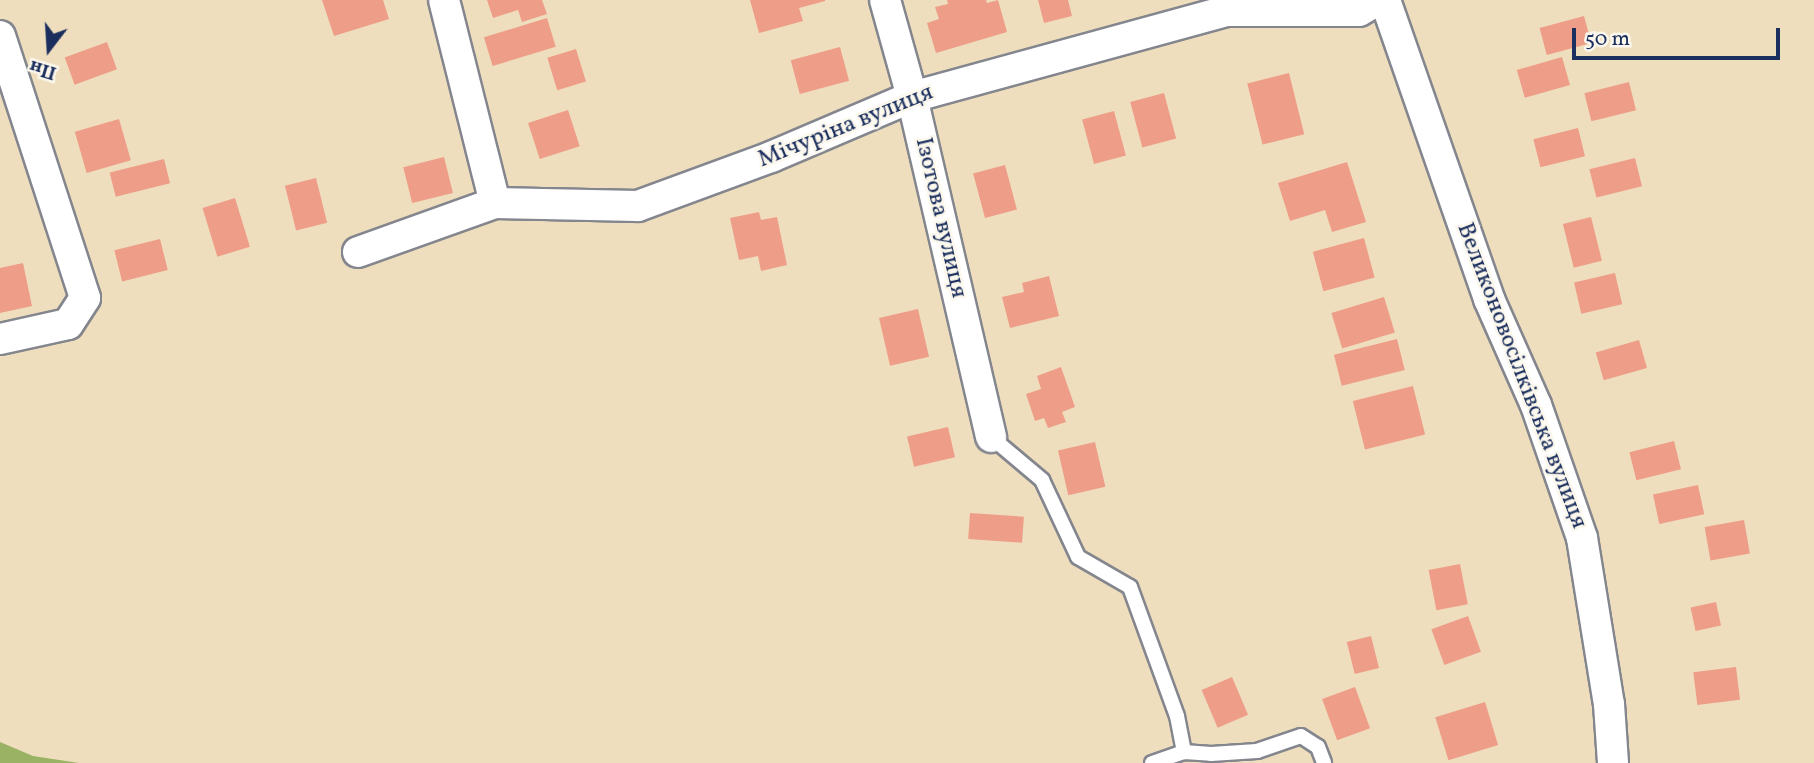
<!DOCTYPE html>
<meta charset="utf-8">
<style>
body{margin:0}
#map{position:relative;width:1814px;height:763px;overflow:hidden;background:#eedebd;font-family:Vollkorn,serif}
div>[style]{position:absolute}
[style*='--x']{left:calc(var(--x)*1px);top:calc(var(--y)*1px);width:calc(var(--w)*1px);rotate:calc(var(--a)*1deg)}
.forest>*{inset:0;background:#9ab263}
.building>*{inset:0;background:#ee9d88;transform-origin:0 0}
.roads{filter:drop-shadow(2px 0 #84868e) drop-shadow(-2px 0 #84868e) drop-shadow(0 2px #84868e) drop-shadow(0 -2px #84868e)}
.service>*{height:14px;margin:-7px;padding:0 7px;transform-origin:7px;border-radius:7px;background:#fff}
.minor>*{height:30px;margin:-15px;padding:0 15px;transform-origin:15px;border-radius:15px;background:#fff}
span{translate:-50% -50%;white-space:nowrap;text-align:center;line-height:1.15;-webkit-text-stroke:5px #fbf7ec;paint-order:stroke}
.street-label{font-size:24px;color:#1b2f5e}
.north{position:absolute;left:14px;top:14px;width:70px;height:70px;-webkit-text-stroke:5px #fbf7ec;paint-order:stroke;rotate:197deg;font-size:19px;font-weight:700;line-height:28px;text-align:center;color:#1b2f5e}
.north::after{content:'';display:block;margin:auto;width:24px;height:32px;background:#1b2f5e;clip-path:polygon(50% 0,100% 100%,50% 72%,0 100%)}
.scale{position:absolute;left:1572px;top:28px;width:208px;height:32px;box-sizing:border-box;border:4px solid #1b2f5e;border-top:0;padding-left:9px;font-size:21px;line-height:24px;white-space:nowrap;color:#1b2f5e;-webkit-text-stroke:5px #fbf7ec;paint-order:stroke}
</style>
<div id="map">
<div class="forest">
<div style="clip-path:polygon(0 742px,33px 756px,79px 763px,0 763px)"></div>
</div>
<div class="building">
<div style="clip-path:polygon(322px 0,383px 0,389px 19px,334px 36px)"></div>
<div style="clip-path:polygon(487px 0,542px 0,547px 14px,522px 22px,518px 10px,493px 18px)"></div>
<div style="clip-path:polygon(750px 0,825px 0,825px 1px,799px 8px,803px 21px,759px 33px)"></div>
<div style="clip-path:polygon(947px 0,986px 0,987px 3px,998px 0,1007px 32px,936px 53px,927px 23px,939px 19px,935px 7px,948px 4px)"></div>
<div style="clip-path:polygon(1038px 0,1068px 0,1072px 16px,1044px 23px)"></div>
<div style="left:1584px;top:16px;width:28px;height:46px;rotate:75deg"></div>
<div style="left:547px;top:18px;width:30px;height:66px;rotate:73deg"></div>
<div style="left:107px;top:42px;width:29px;height:45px;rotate:70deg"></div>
<div style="left:840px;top:47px;width:35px;height:51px;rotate:75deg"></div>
<div style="left:576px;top:49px;width:34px;height:30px;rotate:73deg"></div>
<div style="left:1562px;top:57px;width:29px;height:47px;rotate:74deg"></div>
<div style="left:1289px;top:73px;width:63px;height:43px;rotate:76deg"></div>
<div style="left:1629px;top:82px;width:29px;height:46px;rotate:76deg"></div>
<div style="left:1164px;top:93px;width:47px;height:35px;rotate:75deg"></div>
<div style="left:568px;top:110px;width:38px;height:42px;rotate:72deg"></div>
<div style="left:1114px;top:111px;width:46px;height:33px;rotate:75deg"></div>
<div style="left:119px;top:119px;width:43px;height:46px;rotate:74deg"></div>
<div style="left:1578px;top:128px;width:29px;height:46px;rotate:76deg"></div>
<div style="left:444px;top:157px;width:37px;height:42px;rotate:76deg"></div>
<div style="left:1635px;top:158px;width:29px;height:47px;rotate:76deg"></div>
<div style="left:164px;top:159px;width:25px;height:56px;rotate:76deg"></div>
<div style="clip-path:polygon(1347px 162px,1366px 222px,1332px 232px,1325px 210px,1290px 221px,1278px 183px)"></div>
<div style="left:1005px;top:165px;width:46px;height:33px;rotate:75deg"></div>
<div style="left:316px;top:178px;width:46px;height:32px;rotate:76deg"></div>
<div style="left:235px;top:198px;width:51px;height:34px;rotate:73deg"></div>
<div style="clip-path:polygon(759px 212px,761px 220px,777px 217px,787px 265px,761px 271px,758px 256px,739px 260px,730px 218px)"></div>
<div style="left:1591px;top:217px;width:45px;height:29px;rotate:76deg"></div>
<div style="left:1364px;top:238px;width:41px;height:53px;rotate:75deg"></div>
<div style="left:160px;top:239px;width:32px;height:47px;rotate:76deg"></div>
<div style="clip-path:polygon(23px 263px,32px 306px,0 313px,0 268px)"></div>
<div style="left:1615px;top:273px;width:32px;height:42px;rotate:77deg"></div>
<div style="clip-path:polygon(1049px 276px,1059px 316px,1010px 328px,1002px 297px,1024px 292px,1022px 283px)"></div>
<div style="left:1384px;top:297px;width:37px;height:55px;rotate:73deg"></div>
<div style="left:918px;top:309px;width:49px;height:40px;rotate:77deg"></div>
<div style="left:1397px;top:339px;width:32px;height:65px;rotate:76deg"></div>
<div style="left:1639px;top:340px;width:29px;height:45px;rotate:74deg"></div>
<div style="clip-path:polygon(1061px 367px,1075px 407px,1062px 412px,1066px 422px,1048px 428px,1044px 418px,1035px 421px,1026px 394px,1041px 389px,1037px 376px)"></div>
<div style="left:1413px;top:386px;width:50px;height:62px;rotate:76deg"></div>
<div style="left:948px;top:427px;width:31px;height:42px;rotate:77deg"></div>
<div style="left:1674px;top:441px;width:29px;height:46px;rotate:76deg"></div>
<div style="left:1095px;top:442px;width:46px;height:38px;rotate:77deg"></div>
<div style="left:1698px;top:485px;width:30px;height:46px;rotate:78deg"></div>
<div style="left:970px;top:513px;width:54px;height:26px;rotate:4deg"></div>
<div style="left:1744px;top:520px;width:34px;height:40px;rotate:80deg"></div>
<div style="left:1460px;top:564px;width:41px;height:32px;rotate:79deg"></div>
<div style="left:1716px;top:602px;width:24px;height:26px;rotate:78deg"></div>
<div style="left:1468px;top:616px;width:38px;height:39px;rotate:70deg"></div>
<div style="left:1371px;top:636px;width:33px;height:25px;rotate:76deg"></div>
<div style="left:1736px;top:667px;width:33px;height:43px;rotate:83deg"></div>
<div style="left:1232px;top:677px;width:41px;height:33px;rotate:67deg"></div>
<div style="left:1355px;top:687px;width:44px;height:35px;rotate:70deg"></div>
<div style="left:1485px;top:702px;width:45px;height:52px;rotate:73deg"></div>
</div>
<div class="roads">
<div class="service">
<div style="--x:991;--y:437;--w:67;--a:40.1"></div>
<div style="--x:1042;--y:480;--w:85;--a:64.9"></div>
<div style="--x:1078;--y:557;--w:60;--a:30"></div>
<div style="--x:1130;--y:587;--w:137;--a:70"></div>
<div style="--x:1177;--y:716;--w:37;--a:79"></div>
<div style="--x:1184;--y:752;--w:27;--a:4"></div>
<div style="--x:1211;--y:754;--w:46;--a:-3.7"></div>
<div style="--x:1257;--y:751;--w:46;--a:-18.8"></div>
<div style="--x:1301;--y:736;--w:20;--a:33"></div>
<div style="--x:1318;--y:747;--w:17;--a:69"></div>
<div style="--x:1152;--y:763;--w:34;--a:-19"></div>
</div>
<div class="minor">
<div style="--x:444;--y:0;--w:209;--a:75.9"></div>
<div style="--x:885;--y:0;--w:101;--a:74.4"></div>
<div style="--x:912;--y:97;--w:349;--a:76.9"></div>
<div style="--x:1385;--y:0;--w:317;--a:70.8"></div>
<div style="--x:1489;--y:299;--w:116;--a:66.1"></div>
<div style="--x:1536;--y:405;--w:141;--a:70.9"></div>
<div style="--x:1582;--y:538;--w:168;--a:80.8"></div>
<div style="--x:1609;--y:704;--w:59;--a:86.1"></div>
<div style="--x:0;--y:36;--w:275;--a:72"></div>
<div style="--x:85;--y:298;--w:31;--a:123"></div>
<div style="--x:68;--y:324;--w:70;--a:167.6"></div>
<div style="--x:358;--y:252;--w:145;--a:-19.7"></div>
<div style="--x:495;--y:203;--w:143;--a:1.2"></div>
<div style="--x:638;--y:206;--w:142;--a:-20.2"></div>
<div style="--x:771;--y:157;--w:153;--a:-23.1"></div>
<div style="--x:912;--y:97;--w:327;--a:-15.3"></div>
<div style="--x:1227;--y:11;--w:132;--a:0"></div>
<div style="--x:1359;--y:11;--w:22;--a:-30"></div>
</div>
</div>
<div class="street-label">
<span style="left:846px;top:127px;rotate:-22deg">Мічуріна вулиця</span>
<span style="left:940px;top:218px;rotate:77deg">Ізотова вулиця</span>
<span style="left:1521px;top:376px;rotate:69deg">Великоновосілківська вулиця</span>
</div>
<div class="north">Пн</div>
<div class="scale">50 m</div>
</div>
